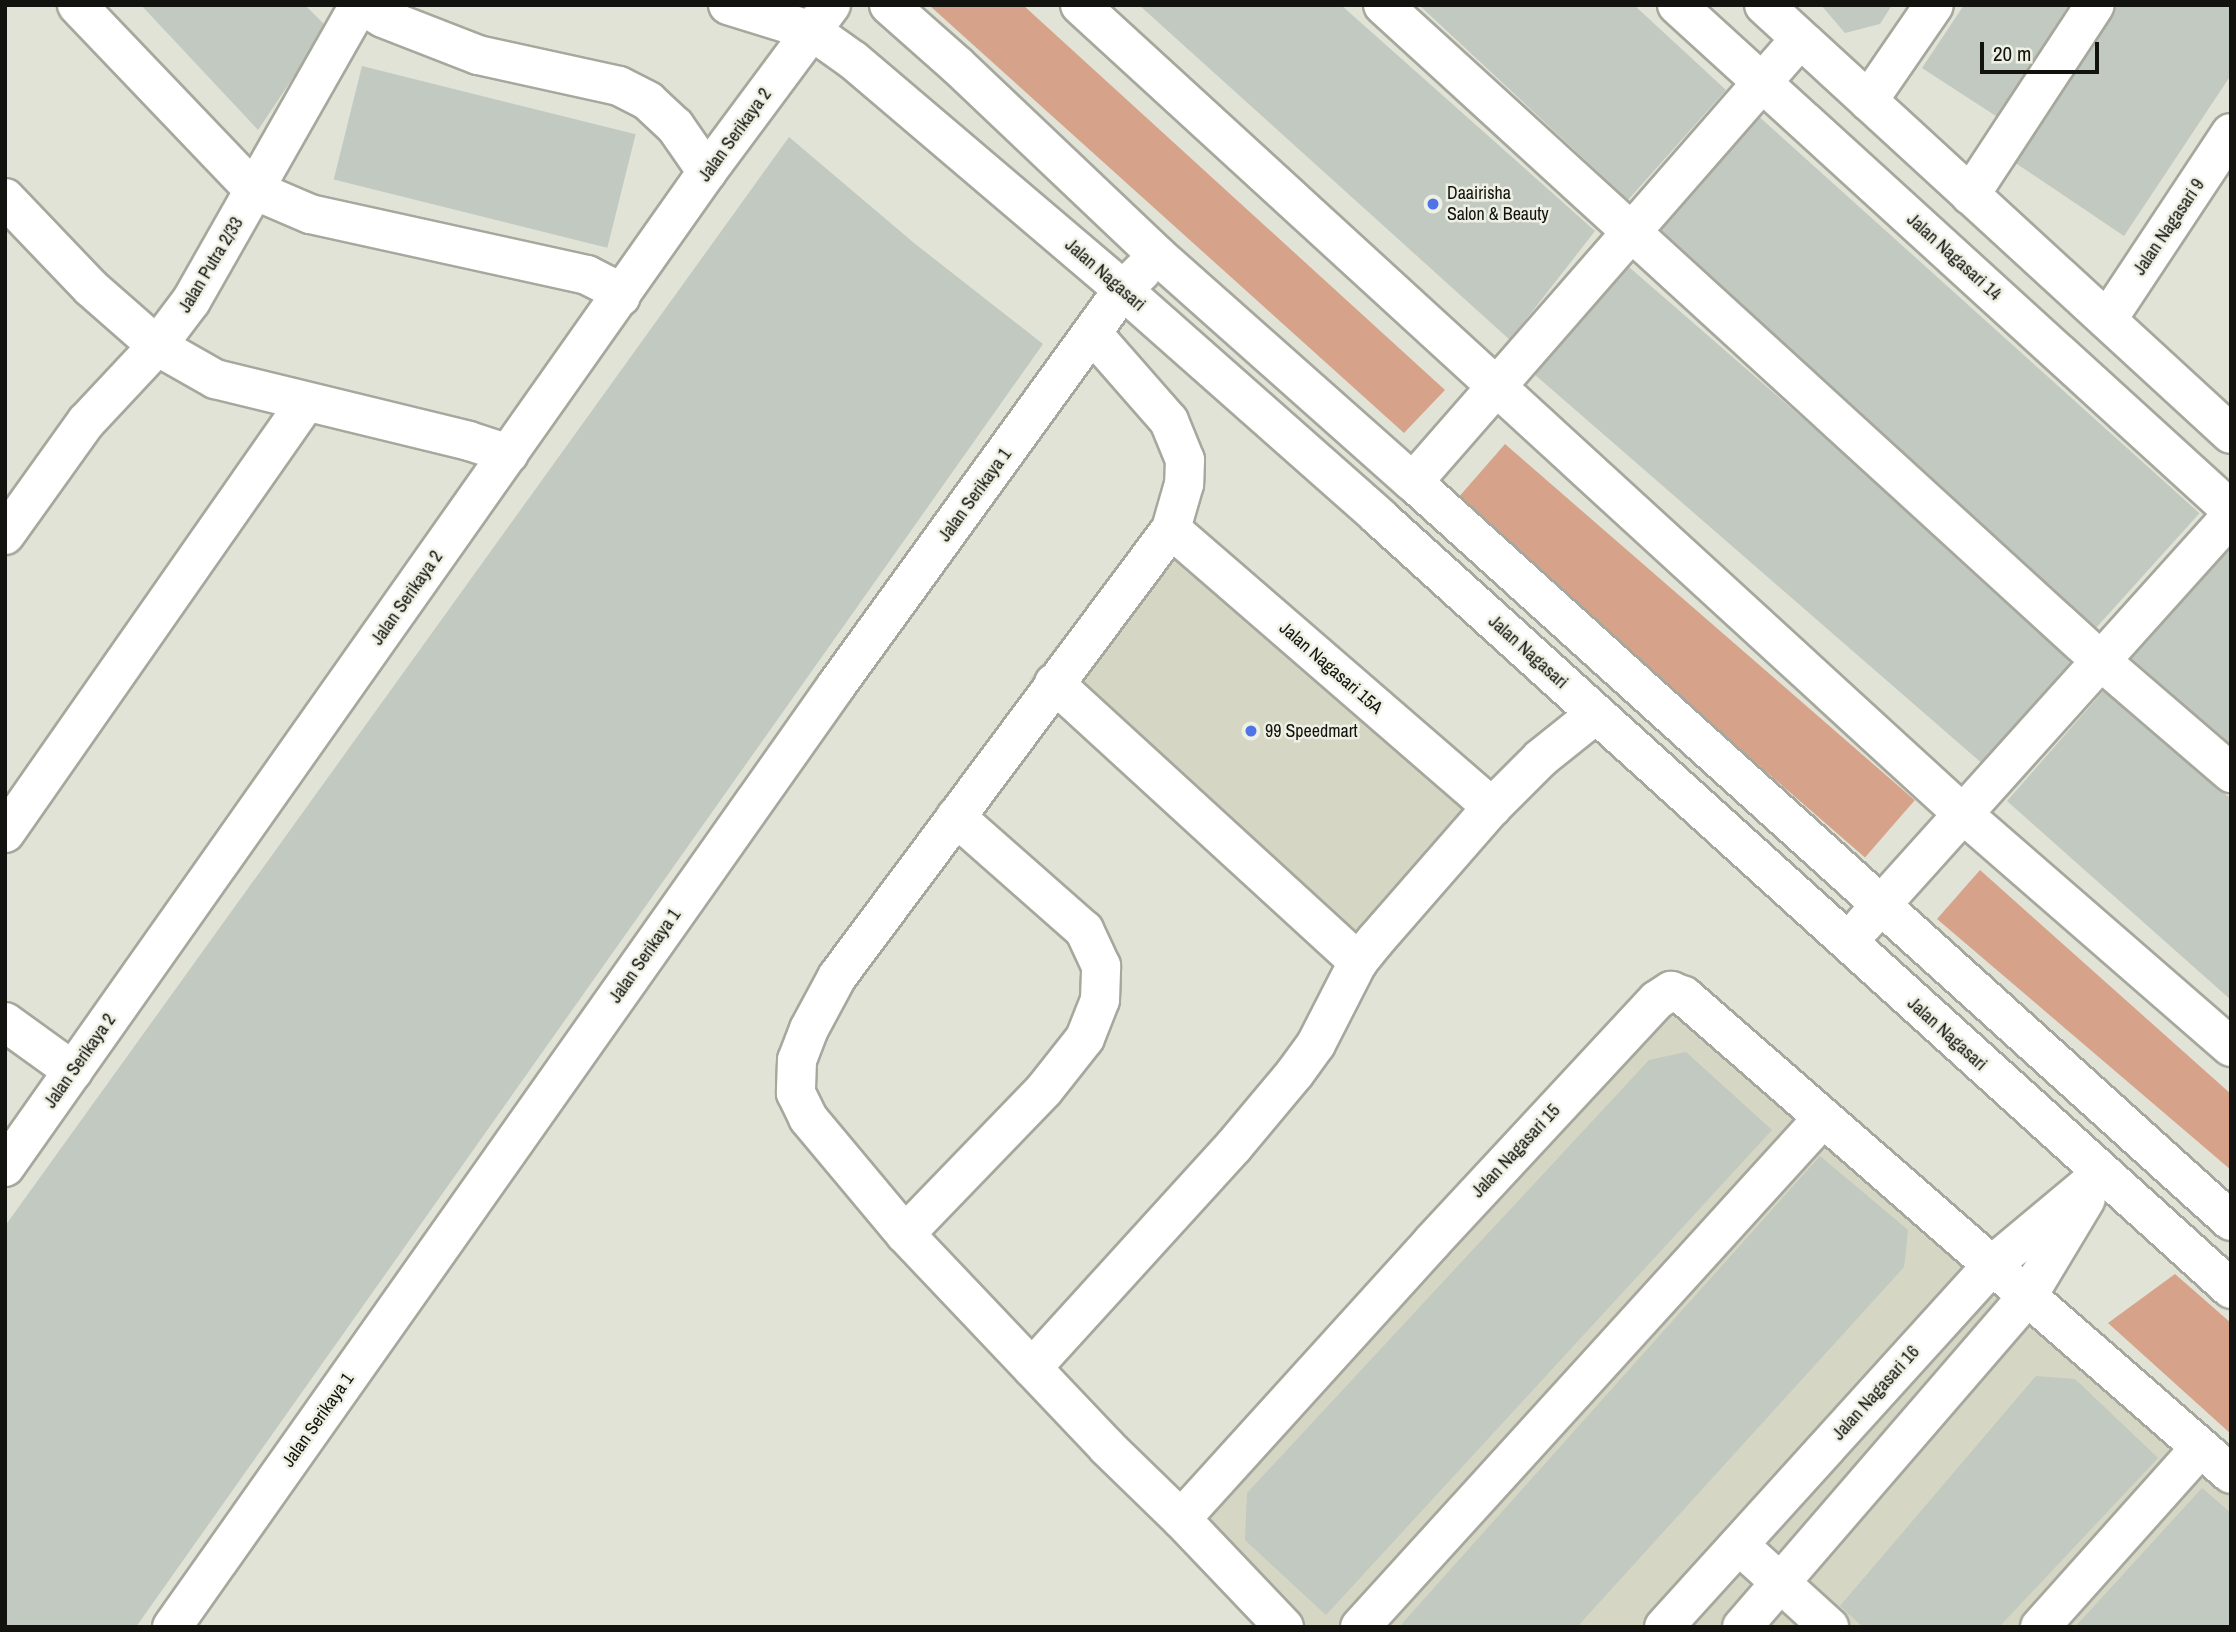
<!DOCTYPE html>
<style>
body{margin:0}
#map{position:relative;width:2236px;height:1632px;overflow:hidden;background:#e2e3d7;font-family:"Archivo Narrow",sans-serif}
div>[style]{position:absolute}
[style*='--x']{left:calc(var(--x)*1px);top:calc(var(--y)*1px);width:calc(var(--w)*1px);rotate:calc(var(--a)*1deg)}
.built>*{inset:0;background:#d5d6c3;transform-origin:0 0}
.forest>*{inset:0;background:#d7a28a;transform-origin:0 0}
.building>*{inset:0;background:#c1c9c0;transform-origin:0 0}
.roads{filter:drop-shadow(2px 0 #a7a89d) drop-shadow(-2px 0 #a7a89d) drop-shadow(0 2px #a7a89d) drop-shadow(0 -2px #a7a89d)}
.minor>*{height:38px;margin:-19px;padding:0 19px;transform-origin:19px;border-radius:19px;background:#fff}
.dots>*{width:19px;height:19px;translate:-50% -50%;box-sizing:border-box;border:4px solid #eff0e4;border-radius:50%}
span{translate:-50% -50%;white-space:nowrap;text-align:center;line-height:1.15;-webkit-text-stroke:5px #eff0e4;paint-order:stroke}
.street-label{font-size:18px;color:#12120e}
.poi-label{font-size:18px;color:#12120e}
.left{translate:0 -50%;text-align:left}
.frame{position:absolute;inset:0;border:7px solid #12120e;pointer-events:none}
.scale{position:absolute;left:1980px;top:42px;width:119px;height:32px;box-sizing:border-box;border:4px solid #12120e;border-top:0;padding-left:9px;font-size:21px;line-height:24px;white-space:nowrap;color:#12120e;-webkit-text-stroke:5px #eff0e4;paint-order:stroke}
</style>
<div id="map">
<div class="built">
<div style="left:1160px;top:518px;width:455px;height:208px;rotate:39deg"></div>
<div style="clip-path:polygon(1647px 987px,2231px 1466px,2231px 1627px,1261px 1627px,1157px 1519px)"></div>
</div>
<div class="forest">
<div style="clip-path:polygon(929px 5px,1023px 5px,1445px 390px,1404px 433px)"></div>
<div style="left:1505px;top:444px;width:543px;height:76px;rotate:41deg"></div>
<div style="clip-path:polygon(1980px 870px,2231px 1094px,2231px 1170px,1937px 919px)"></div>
<div style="clip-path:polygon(2175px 1274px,2231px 1323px,2231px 1434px,2108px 1323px)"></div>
</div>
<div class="building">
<div style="clip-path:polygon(141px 5px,305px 5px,327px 27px,258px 130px)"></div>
<div style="clip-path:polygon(1139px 5px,1341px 5px,1595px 231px,1510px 340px)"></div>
<div style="clip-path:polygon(1419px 5px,1634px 5px,1726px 90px,1628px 200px)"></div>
<div style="clip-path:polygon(1821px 5px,1892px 5px,1880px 24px,1845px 33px)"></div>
<div style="clip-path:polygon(1964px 5px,2073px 5px,1999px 118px,1922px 68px)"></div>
<div style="clip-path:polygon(2118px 5px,2231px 5px,2231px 75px,2124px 236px,2014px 162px)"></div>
<div style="left:362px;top:66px;width:282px;height:117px;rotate:14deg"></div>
<div style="left:1755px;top:113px;width:598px;height:156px;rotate:42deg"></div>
<div style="clip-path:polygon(789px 137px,914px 243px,1043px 344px,136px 1627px,5px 1627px,5px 1226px)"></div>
<div style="left:1629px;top:267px;width:594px;height:143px;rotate:41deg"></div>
<div style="clip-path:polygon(2225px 546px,2231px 551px,2231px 749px,2129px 660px)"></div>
<div style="clip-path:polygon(2105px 689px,2231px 799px,2231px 1000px,2007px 801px)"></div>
<div style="clip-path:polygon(1686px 1052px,1772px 1130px,1326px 1615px,1245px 1540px,1247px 1493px,1649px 1060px)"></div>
<div style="clip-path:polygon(1820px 1156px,1908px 1230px,1904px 1267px,1577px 1627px,1399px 1627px)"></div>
<div style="clip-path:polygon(2036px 1376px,2075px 1379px,2158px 1458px,1999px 1627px,1863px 1627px,1840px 1606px)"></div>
<div style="clip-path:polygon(2202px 1488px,2231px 1513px,2231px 1627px,2075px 1627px)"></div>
</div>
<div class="roads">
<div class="minor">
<div style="--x:77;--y:5;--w:256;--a:46.3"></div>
<div style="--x:254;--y:190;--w:61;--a:23.2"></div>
<div style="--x:310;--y:214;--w:284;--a:12.4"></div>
<div style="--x:587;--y:275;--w:25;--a:27"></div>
<div style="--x:609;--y:286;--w:16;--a:43"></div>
<div style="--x:360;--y:5;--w:26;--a:29"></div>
<div style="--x:383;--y:18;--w:102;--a:21.3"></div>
<div style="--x:478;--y:55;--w:144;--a:12.4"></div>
<div style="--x:619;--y:86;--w:33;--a:27"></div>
<div style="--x:648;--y:101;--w:37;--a:43"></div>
<div style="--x:675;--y:126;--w:56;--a:55.2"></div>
<div style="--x:728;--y:5;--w:88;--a:17.2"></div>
<div style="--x:812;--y:31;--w:50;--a:35.3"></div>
<div style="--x:853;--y:60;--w:355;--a:40.4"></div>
<div style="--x:1123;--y:290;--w:341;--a:41.5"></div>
<div style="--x:1378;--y:516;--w:1151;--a:42.18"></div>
<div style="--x:889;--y:5;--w:92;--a:41.5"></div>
<div style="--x:958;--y:66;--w:274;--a:43.5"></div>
<div style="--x:1157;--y:255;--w:342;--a:41.6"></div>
<div style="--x:1413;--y:482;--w:1102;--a:42.1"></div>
<div style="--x:1080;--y:5;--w:1198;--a:42.5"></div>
<div style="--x:1963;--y:814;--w:355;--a:41"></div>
<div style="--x:1383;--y:5;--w:973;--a:42.42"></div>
<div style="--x:2101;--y:661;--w:172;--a:40.7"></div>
<div style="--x:1677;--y:5;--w:750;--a:42.35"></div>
<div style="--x:1764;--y:5;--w:634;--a:42.57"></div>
<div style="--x:1868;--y:101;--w:116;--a:-55.5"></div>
<div style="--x:1970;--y:195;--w:227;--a:-56.7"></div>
<div style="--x:5;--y:198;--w:124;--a:46.3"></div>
<div style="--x:91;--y:288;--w:88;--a:41.3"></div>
<div style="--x:157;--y:346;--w:67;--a:29.6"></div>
<div style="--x:215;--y:379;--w:261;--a:13.7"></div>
<div style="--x:469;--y:441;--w:42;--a:18"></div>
<div style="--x:2107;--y:320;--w:224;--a:-56.5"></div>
<div style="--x:1092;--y:333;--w:117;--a:48.8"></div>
<div style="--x:1169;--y:421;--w:42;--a:67.7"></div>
<div style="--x:1185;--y:460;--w:24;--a:92"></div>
<div style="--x:1184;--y:484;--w:47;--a:106.1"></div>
<div style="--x:1171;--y:529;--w:559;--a:126.71"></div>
<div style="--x:837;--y:977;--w:59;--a:118.3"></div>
<div style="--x:809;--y:1029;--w:33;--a:111"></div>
<div style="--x:797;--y:1060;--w:33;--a:92"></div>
<div style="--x:796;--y:1093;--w:28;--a:64"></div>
<div style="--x:808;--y:1118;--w:151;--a:50.1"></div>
<div style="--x:905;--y:1234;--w:294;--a:46.5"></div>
<div style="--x:1107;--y:1447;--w:103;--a:44.2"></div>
<div style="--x:1413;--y:482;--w:588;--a:-48.86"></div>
<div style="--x:1171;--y:529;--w:425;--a:40.9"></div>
<div style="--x:5;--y:535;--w:139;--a:-54.4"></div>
<div style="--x:86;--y:422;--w:104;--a:-46.9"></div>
<div style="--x:157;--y:346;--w:56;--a:-52.9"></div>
<div style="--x:191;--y:301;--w:340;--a:-60.4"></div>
<div style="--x:1054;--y:683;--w:413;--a:42.5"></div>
<div style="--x:5;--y:833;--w:526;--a:-55.07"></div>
<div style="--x:1863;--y:925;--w:550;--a:-48.02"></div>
<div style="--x:5;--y:1022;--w:84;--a:35.8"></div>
<div style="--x:5;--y:1167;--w:1218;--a:-54.8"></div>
<div style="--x:707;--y:172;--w:208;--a:-53.4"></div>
<div style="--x:905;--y:1234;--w:200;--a:-46"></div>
<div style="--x:1044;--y:1090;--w:66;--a:-51.7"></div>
<div style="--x:1085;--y:1038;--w:41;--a:-68.5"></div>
<div style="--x:1100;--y:1000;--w:34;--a:-88"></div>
<div style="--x:1101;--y:966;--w:40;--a:-115"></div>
<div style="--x:1084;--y:930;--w:171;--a:-138.6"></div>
<div style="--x:1032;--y:1368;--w:300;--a:-47.7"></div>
<div style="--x:1234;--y:1146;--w:95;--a:-50.1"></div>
<div style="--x:1295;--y:1073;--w:36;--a:-54"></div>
<div style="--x:1316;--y:1044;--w:92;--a:-62.9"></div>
<div style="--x:1358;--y:962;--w:27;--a:-51"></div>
<div style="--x:1375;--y:941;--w:178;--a:-48.9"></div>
<div style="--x:1492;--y:807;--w:69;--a:-45"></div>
<div style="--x:1541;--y:758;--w:70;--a:-38.7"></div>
<div style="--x:1739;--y:1545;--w:122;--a:42.3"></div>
<div style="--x:172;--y:1627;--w:1152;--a:-54.79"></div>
<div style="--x:836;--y:686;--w:489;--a:-54.1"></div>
<div style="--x:1123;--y:290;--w:27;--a:-45"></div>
<div style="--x:1284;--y:1627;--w:149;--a:-133.6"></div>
<div style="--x:1181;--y:1519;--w:374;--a:-47.8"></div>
<div style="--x:1432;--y:1242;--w:330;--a:-47.1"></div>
<div style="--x:1657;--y:1000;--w:17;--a:-33"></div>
<div style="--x:1671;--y:991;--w:14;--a:21"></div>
<div style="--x:1684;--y:996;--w:726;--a:41.15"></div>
<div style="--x:1360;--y:1627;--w:688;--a:-47.71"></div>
<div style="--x:1664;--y:1627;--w:487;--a:-47.8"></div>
<div style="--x:1991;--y:1266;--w:143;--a:-39.9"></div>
<div style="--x:1742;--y:1627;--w:436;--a:-49.2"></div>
<div style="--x:2027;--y:1297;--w:114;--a:-59"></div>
<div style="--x:2040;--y:1627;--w:240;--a:-48.2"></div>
</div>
</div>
<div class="dots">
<div style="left:1433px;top:204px;background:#5073e7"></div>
<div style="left:1251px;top:731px;background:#5073e7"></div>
</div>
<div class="street-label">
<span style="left:735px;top:135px;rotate:-54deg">Jalan Serikaya 2</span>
<span style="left:2169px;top:227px;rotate:-56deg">Jalan Nagasari 9</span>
<span style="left:1954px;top:257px;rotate:42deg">Jalan Nagasari 14</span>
<span style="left:211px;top:265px;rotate:-59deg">Jalan Putra 2/33</span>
<span style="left:1105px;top:275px;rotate:41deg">Jalan Nagasari</span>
<span style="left:975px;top:495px;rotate:-54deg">Jalan Serikaya 1</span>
<span style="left:407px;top:598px;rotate:-55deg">Jalan Serikaya 2</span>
<span style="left:1528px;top:652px;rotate:42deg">Jalan Nagasari</span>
<span style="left:1331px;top:668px;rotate:41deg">Jalan Nagasari 15A</span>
<span style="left:645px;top:956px;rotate:-55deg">Jalan Serikaya 1</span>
<span style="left:1947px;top:1034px;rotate:42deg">Jalan Nagasari</span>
<span style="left:80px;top:1061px;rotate:-55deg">Jalan Serikaya 2</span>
<span style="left:1516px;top:1151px;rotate:-47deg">Jalan Nagasari 15</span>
<span style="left:1876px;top:1393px;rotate:-48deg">Jalan Nagasari 16</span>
<span style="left:318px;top:1420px;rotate:-55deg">Jalan Serikaya 1</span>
</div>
<div class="poi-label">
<span class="left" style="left:1447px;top:204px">Daairisha<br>Salon &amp; Beauty</span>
<span class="left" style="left:1265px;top:731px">99 Speedmart</span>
</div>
<div class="frame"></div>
<div class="scale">20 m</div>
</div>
